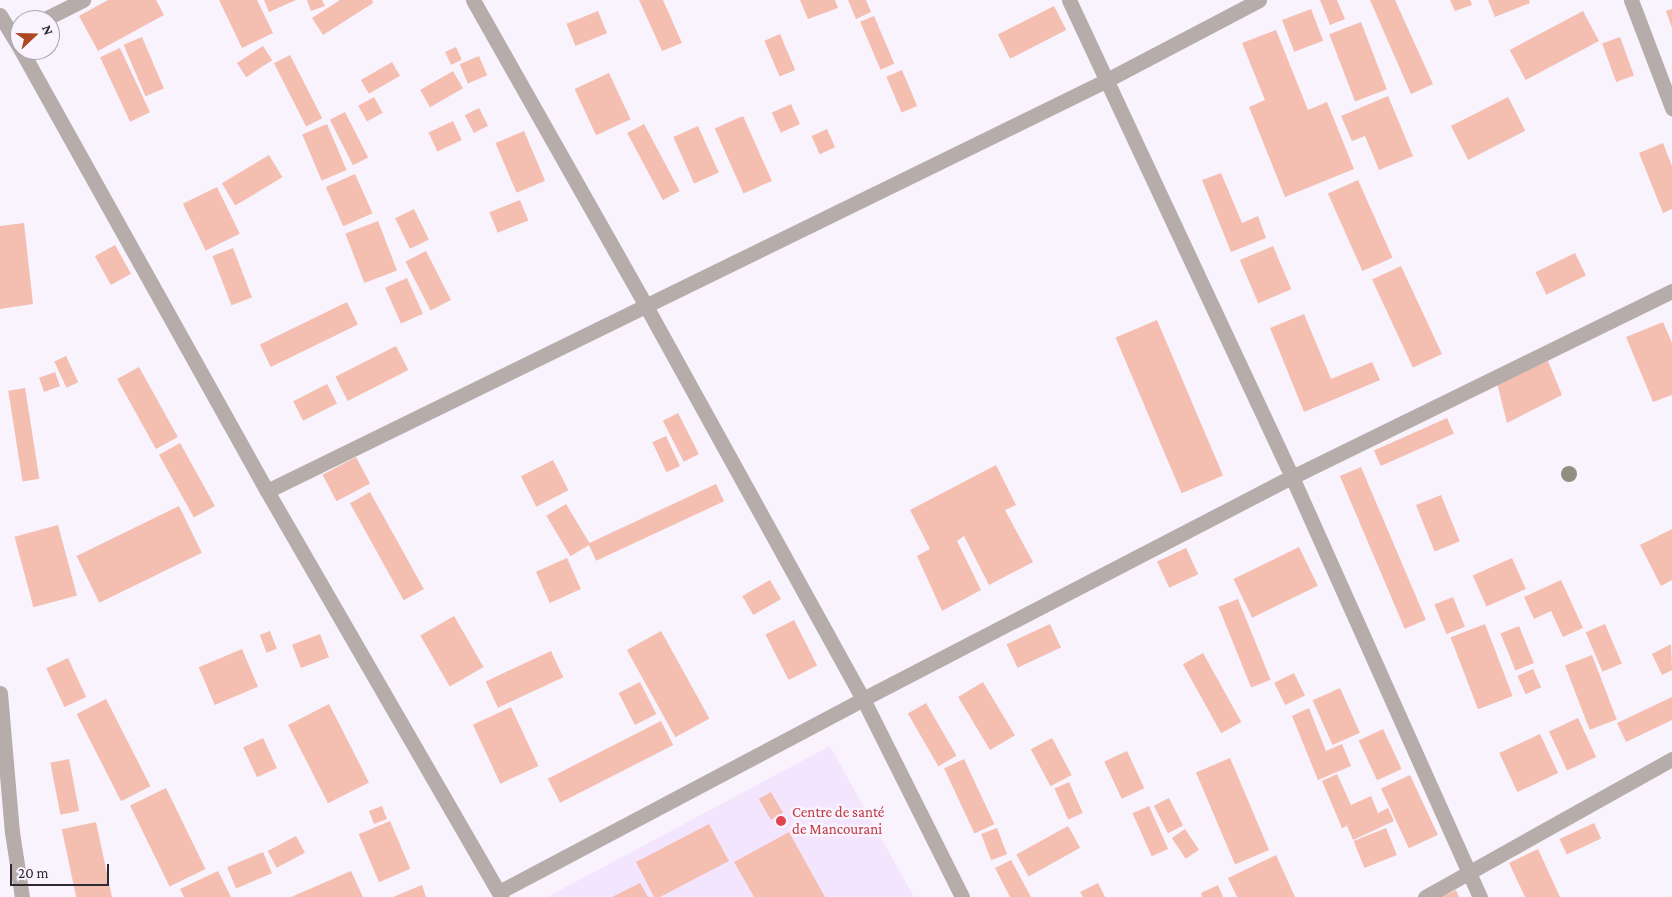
<!DOCTYPE html>
<meta charset="utf-8">
<style>
body{margin:0}
#map{position:relative;width:1672px;height:897px;overflow:hidden;background:#f9f3fe;font-family:"Crimson Pro",serif}
div>[style]{position:absolute}
[style*='--x']{left:calc(var(--x)*1px);top:calc(var(--y)*1px);width:calc(var(--w)*1px);rotate:calc(var(--a)*1deg)}
.built>*{inset:0;background:#f4e5ff}
.building>*{inset:0;background:#f4bfb1;transform-origin:0 0}
.minor>*{height:15px;margin:-7.5px;padding:0 7.5px;transform-origin:7.5px;border-radius:7.5px;background:#b6acaa}
.tertiary>*{height:15px;margin:-7.5px;padding:0 7.5px;transform-origin:7.5px;border-radius:7.5px;background:#b6acaa}
.trees>*{width:16px;height:16px;margin:-8px;border-radius:50%;background:#908f81}
.dots>*{width:14px;height:14px;translate:-50% -50%;box-sizing:border-box;border:2px solid #f9f3fe;border-radius:50%}
span{translate:-50% -50%;white-space:nowrap;text-align:center;line-height:1.15;-webkit-text-stroke:5px #f9f3fe;paint-order:stroke}
.health-label{font-size:15px;color:#be3a42}
.left{translate:0 -50%;text-align:left}
.north{position:absolute;left:10px;top:10px;width:50px;height:50px;box-sizing:border-box;background:#f9f3fe;border:1px solid #a8a3ac;border-radius:50%;rotate:69deg;font-size:14px;font-weight:700;line-height:20px;text-align:center;color:#2e2a31}
.north::after{content:'';display:block;margin:auto;width:18px;height:22px;background:#ad4622;clip-path:polygon(50% 0,100% 100%,50% 72%,0 100%)}
.scale{position:absolute;left:10px;top:864px;width:99px;height:22px;box-sizing:border-box;border:2px solid #2e2a31;border-top:0;padding-left:6px;font-size:15px;line-height:18px;white-space:nowrap;color:#2e2a31;-webkit-text-stroke:4px #f9f3fe;paint-order:stroke}
</style>
<div id="map">
<div class="built">
<div style="clip-path:polygon(830px 746px,914px 897px,550px 897px,549px 896px)"></div>
</div>
<div class="building">
<div style="clip-path:polygon(108px 0,156px 0,164px 15px,98px 51px,79px 16px)"></div>
<div style="clip-path:polygon(219px 0,257px 0,273px 33px,242px 48px)"></div>
<div style="clip-path:polygon(264px 0,296px 0,269px 12px)"></div>
<div style="clip-path:polygon(307px 0,322px 0,325px 6px,311px 11px)"></div>
<div style="clip-path:polygon(340px 0,372px 0,373px 3px,323px 35px,312px 18px)"></div>
<div style="clip-path:polygon(639px 0,663px 0,682px 43px,662px 51px)"></div>
<div style="clip-path:polygon(800px 0,835px 0,838px 8px,808px 19px)"></div>
<div style="clip-path:polygon(848px 0,866px 0,871px 12px,856px 19px)"></div>
<div style="clip-path:polygon(1320px 0,1337px 0,1345px 19px,1330px 25px)"></div>
<div style="clip-path:polygon(1370px 0,1395px 0,1433px 84px,1411px 94px)"></div>
<div style="clip-path:polygon(1450px 0,1470px 0,1472px 5px,1455px 11px)"></div>
<div style="clip-path:polygon(1488px 0,1529px 0,1530px 3px,1495px 17px)"></div>
<div style="left:1054px;top:6px;width:27px;height:63px;rotate:63deg"></div>
<div style="left:1311px;top:9px;width:34px;height:31px;rotate:69deg"></div>
<div style="clip-path:polygon(1672px 9px,1672px 28px,1666px 11px)"></div>
<div style="left:598px;top:11px;width:24px;height:34px;rotate:68deg"></div>
<div style="left:1583px;top:11px;width:34px;height:83px;rotate:62deg"></div>
<div style="left:874px;top:16px;width:52px;height:15px;rotate:67deg"></div>
<div style="left:1361px;top:22px;width:72px;height:34px;rotate:69deg"></div>
<div style="clip-path:polygon(1276px 30px,1308px 110px,1327px 102px,1354px 169px,1285px 197px,1249px 107px,1265px 100px,1242px 43px)"></div>
<div style="left:780px;top:34px;width:39px;height:17px;rotate:67deg"></div>
<div style="left:142px;top:37px;width:56px;height:20px;rotate:67deg"></div>
<div style="left:1620px;top:37px;width:41px;height:19px;rotate:70deg"></div>
<div style="left:263px;top:46px;width:17px;height:31px;rotate:57deg"></div>
<div style="left:456px;top:47px;width:14px;height:12px;rotate:65deg"></div>
<div style="left:120px;top:48px;width:71px;height:22px;rotate:65deg"></div>
<div style="left:290px;top:55px;width:71px;height:18px;rotate:63deg"></div>
<div style="left:479px;top:56px;width:21px;height:21px;rotate:67deg"></div>
<div style="left:392px;top:62px;width:16px;height:36px;rotate:60deg"></div>
<div style="left:902px;top:70px;width:39px;height:17px;rotate:67deg"></div>
<div style="left:453px;top:71px;width:20px;height:38px;rotate:60deg"></div>
<div style="left:609px;top:73px;width:51px;height:38px;rotate:65deg"></div>
<div style="clip-path:polygon(1388px 96px,1413px 156px,1379px 170px,1365px 136px,1352px 141px,1341px 116px)"></div>
<div style="left:374px;top:97px;width:18px;height:18px;rotate:61deg"></div>
<div style="left:1508px;top:97px;width:38px;height:64px;rotate:63deg"></div>
<div style="left:791px;top:104px;width:22px;height:21px;rotate:66deg"></div>
<div style="left:479px;top:108px;width:20px;height:16px;rotate:63deg"></div>
<div style="left:345px;top:112px;width:51px;height:17px;rotate:63deg"></div>
<div style="left:743px;top:116px;width:71px;height:31px;rotate:66deg"></div>
<div style="left:453px;top:121px;width:21px;height:27px;rotate:65deg"></div>
<div style="left:327px;top:124px;width:50px;height:27px;rotate:67deg"></div>
<div style="left:644px;top:124px;width:76px;height:19px;rotate:62deg"></div>
<div style="left:698px;top:126px;width:51px;height:27px;rotate:66deg"></div>
<div style="left:827px;top:129px;width:20px;height:17px;rotate:66deg"></div>
<div style="left:524px;top:131px;width:54px;height:31px;rotate:67deg"></div>
<div style="clip-path:polygon(1663px 143px,1672px 166px,1672px 209px,1663px 213px,1639px 153px)"></div>
<div style="left:269px;top:155px;width:26px;height:55px;rotate:59deg"></div>
<div style="clip-path:polygon(1221px 173px,1242px 223px,1258px 216px,1266px 238px,1231px 252px,1202px 180px)"></div>
<div style="left:355px;top:174px;width:43px;height:32px;rotate:66deg"></div>
<div style="left:1358px;top:180px;width:85px;height:33px;rotate:66deg"></div>
<div style="left:217px;top:187px;width:52px;height:38px;rotate:64deg"></div>
<div style="left:520px;top:200px;width:22px;height:33px;rotate:68deg"></div>
<div style="left:414px;top:209px;width:34px;height:21px;rotate:64deg"></div>
<div style="left:378px;top:221px;width:53px;height:35px;rotate:69deg"></div>
<div style="clip-path:polygon(24px 223px,33px 304px,0 309px,0 226px)"></div>
<div style="left:115px;top:245px;width:33px;height:23px;rotate:61deg"></div>
<div style="left:1273px;top:246px;width:47px;height:36px;rotate:67deg"></div>
<div style="left:233px;top:248px;width:53px;height:22px;rotate:69deg"></div>
<div style="left:426px;top:251px;width:55px;height:23px;rotate:63deg"></div>
<div style="left:1575px;top:253px;width:25px;height:44px;rotate:64deg"></div>
<div style="left:1401px;top:266px;width:97px;height:32px;rotate:65deg"></div>
<div style="left:407px;top:278px;width:39px;height:24px;rotate:66deg"></div>
<div style="left:347px;top:302px;width:25px;height:97px;rotate:64deg"></div>
<div style="clip-path:polygon(1304px 314px,1331px 379px,1372px 362px,1380px 380px,1304px 412px,1270px 328px)"></div>
<div style="left:1157px;top:320px;width:169px;height:45px;rotate:67deg"></div>
<div style="clip-path:polygon(1663px 322px,1672px 343px,1672px 395px,1653px 402px,1626px 337px)"></div>
<div style="left:396px;top:346px;width:27px;height:68px;rotate:63deg"></div>
<div style="left:66px;top:356px;width:29px;height:13px;rotate:65deg"></div>
<div style="clip-path:polygon(1548px 361px,1562px 395px,1507px 423px,1497px 383px)"></div>
<div style="left:139px;top:367px;width:80px;height:25px;rotate:61deg"></div>
<div style="left:55px;top:372px;width:15px;height:17px;rotate:70deg"></div>
<div style="left:327px;top:384px;width:22px;height:38px;rotate:63deg"></div>
<div style="left:25px;top:388px;width:92px;height:17px;rotate:81deg"></div>
<div style="left:678px;top:413px;width:46px;height:17px;rotate:63deg"></div>
<div style="left:1447px;top:418px;width:17px;height:80px;rotate:66deg"></div>
<div style="left:666px;top:436px;width:33px;height:15px;rotate:65deg"></div>
<div style="left:180px;top:443px;width:72px;height:24px;rotate:61deg"></div>
<div style="left:356px;top:457px;width:30px;height:38px;rotate:62deg"></div>
<div style="left:553px;top:460px;width:34px;height:36px;rotate:63deg"></div>
<div style="clip-path:polygon(996px 465px,1016px 505px,1005px 510px,1033px 562px,989px 585px,964px 536px,957px 541px,981px 590px,942px 611px,917px 556px,930px 549px,910px 510px)"></div>
<div style="left:1361px;top:467px;width:166px;height:23px;rotate:67deg"></div>
<div style="left:716px;top:484px;width:19px;height:141px;rotate:65deg"></div>
<div style="left:370px;top:492px;width:111px;height:23px;rotate:61deg"></div>
<div style="left:1441px;top:495px;width:50px;height:27px;rotate:68deg"></div>
<div style="left:566px;top:504px;width:47px;height:23px;rotate:59deg"></div>
<div style="left:179px;top:506px;width:52px;height:114px;rotate:64deg"></div>
<div style="left:58px;top:525px;width:73px;height:45px;rotate:75deg"></div>
<div style="clip-path:polygon(1672px 529px,1672px 580px,1661px 586px,1640px 545px)"></div>
<div style="left:1299px;top:547px;width:43px;height:73px;rotate:64deg"></div>
<div style="left:1186px;top:548px;width:29px;height:32px;rotate:65deg"></div>
<div style="left:567px;top:558px;width:34px;height:34px;rotate:66deg"></div>
<div style="left:1512px;top:558px;width:34px;height:43px;rotate:66deg"></div>
<div style="left:770px;top:580px;width:22px;height:32px;rotate:60deg"></div>
<div style="clip-path:polygon(1561px 580px,1583px 628px,1563px 637px,1551px 611px,1534px 619px,1524px 597px)"></div>
<div style="left:1453px;top:597px;width:32px;height:20px;rotate:68deg"></div>
<div style="left:1238px;top:599px;width:87px;height:21px;rotate:68deg"></div>
<div style="left:454px;top:616px;width:59px;height:39px;rotate:60deg"></div>
<div style="left:794px;top:620px;width:51px;height:32px;rotate:63deg"></div>
<div style="left:1050px;top:624px;width:26px;height:48px;rotate:65deg"></div>
<div style="left:1485px;top:624px;width:77px;height:37px;rotate:69deg"></div>
<div style="left:1605px;top:624px;width:43px;height:21px;rotate:67deg"></div>
<div style="left:1519px;top:626px;width:40px;height:20px;rotate:68deg"></div>
<div style="left:270px;top:631px;width:19px;height:11px;rotate:69deg"></div>
<div style="left:661px;top:631px;width:100px;height:39px;rotate:61deg"></div>
<div style="left:320px;top:634px;width:25px;height:30px;rotate:69deg"></div>
<div style="clip-path:polygon(1671px 644px,1672px 670px,1662px 675px,1652px 654px)"></div>
<div style="left:242px;top:649px;width:41px;height:47px;rotate:67deg"></div>
<div style="left:551px;top:651px;width:29px;height:72px;rotate:65deg"></div>
<div style="left:1203px;top:653px;width:79px;height:23px;rotate:61deg"></div>
<div style="left:1592px;top:655px;width:69px;height:29px;rotate:69deg"></div>
<div style="left:68px;top:658px;width:43px;height:24px;rotate:65deg"></div>
<div style="left:1533px;top:669px;width:20px;height:17px;rotate:66deg"></div>
<div style="left:1294px;top:673px;width:25px;height:22px;rotate:64deg"></div>
<div style="left:640px;top:682px;width:36px;height:24px;rotate:63deg"></div>
<div style="left:983px;top:682px;width:62px;height:29px;rotate:59deg"></div>
<div style="left:1340px;top:688px;width:49px;height:30px;rotate:66deg"></div>
<div style="clip-path:polygon(1672px 697px,1672px 720px,1626px 742px,1617px 723px)"></div>
<div style="left:106px;top:699px;width:98px;height:33px;rotate:63deg"></div>
<div style="left:926px;top:703px;width:61px;height:21px;rotate:60deg"></div>
<div style="left:329px;top:704px;width:88px;height:46px;rotate:63deg"></div>
<div style="left:511px;top:707px;width:65px;height:42px;rotate:65deg"></div>
<div style="clip-path:polygon(1309px 708px,1326px 751px,1342px 744px,1351px 766px,1318px 780px,1292px 716px)"></div>
<div style="left:1578px;top:718px;width:43px;height:32px;rotate:65deg"></div>
<div style="left:661px;top:721px;width:27px;height:127px;rotate:63deg"></div>
<div style="left:1383px;top:729px;width:44px;height:27px;rotate:65deg"></div>
<div style="left:1540px;top:734px;width:43px;height:45px;rotate:65deg"></div>
<div style="left:263px;top:738px;width:33px;height:22px;rotate:65deg"></div>
<div style="left:1052px;top:738px;width:42px;height:24px;rotate:62deg"></div>
<div style="left:1127px;top:751px;width:41px;height:25px;rotate:65deg"></div>
<div style="left:1230px;top:758px;width:100px;height:37px;rotate:67deg"></div>
<div style="left:69px;top:759px;width:53px;height:19px;rotate:79deg"></div>
<div style="left:964px;top:759px;width:72px;height:22px;rotate:65deg"></div>
<div style="clip-path:polygon(1337px 774px,1351px 805px,1371px 796px,1378px 813px,1388px 808px,1394px 821px,1353px 840px,1347px 826px,1355px 822px,1342px 828px,1322px 781px)"></div>
<div style="left:1410px;top:775px;width:66px;height:32px;rotate:65deg"></div>
<div style="left:1069px;top:782px;width:34px;height:16px;rotate:66deg"></div>
<div style="left:166px;top:788px;width:90px;height:40px;rotate:64deg"></div>
<div style="left:771px;top:792px;width:24px;height:14px;rotate:60deg"></div>
<div style="left:1169px;top:798px;width:31px;height:17px;rotate:63deg"></div>
<div style="left:382px;top:806px;width:14px;height:14px;rotate:69deg"></div>
<div style="left:1149px;top:806px;width:47px;height:18px;rotate:66deg"></div>
<div style="left:390px;top:821px;width:52px;height:34px;rotate:67deg"></div>
<div style="left:96px;top:822px;width:77px;height:35px;rotate:78deg"></div>
<div style="left:1594px;top:823px;width:17px;height:38px;rotate:65deg"></div>
<div style="clip-path:polygon(709px 824px,729px 861px,660px 897px,654px 897px,636px 862px)"></div>
<div style="left:1068px;top:826px;width:25px;height:59px;rotate:61deg"></div>
<div style="left:997px;top:828px;width:28px;height:17px;rotate:69deg"></div>
<div style="left:1386px;top:828px;width:29px;height:35px;rotate:68deg"></div>
<div style="left:1185px;top:829px;width:25px;height:16px;rotate:56deg"></div>
<div style="clip-path:polygon(789px 832px,825px 897px,754px 897px,734px 862px)"></div>
<div style="left:296px;top:836px;width:19px;height:32px;rotate:62deg"></div>
<div style="clip-path:polygon(1538px 849px,1560px 897px,1525px 897px,1509px 863px)"></div>
<div style="left:263px;top:852px;width:23px;height:39px;rotate:67deg"></div>
<div style="clip-path:polygon(1276px 855px,1295px 897px,1237px 897px,1228px 878px)"></div>
<div style="clip-path:polygon(1011px 860px,1031px 897px,1010px 897px,995px 868px)"></div>
<div style="clip-path:polygon(218px 871px,231px 897px,184px 897px,180px 889px)"></div>
<div style="clip-path:polygon(351px 871px,363px 897px,291px 897px)"></div>
<div style="clip-path:polygon(640px 883px,648px 897px,612px 897px)"></div>
<div style="clip-path:polygon(1098px 883px,1105px 897px,1083px 897px,1080px 892px)"></div>
<div style="clip-path:polygon(422px 885px,426px 897px,393px 897px)"></div>
<div style="clip-path:polygon(1218px 885px,1223px 897px,1202px 897px,1201px 893px)"></div>
<div style="clip-path:polygon(1456px 890px,1459px 897px,1441px 897px)"></div>
</div>
<div class="minor">
<div style="--x:473;--y:0;--w:352;--a:60.5"></div>
<div style="--x:646;--y:306;--w:449;--a:61.1"></div>
<div style="--x:863;--y:699;--w:221;--a:63.4"></div>
<div style="--x:1069;--y:0;--w:527;--a:64.94"></div>
<div style="--x:1292;--y:477;--w:460;--a:65.9"></div>
<div style="--x:1631;--y:0;--w:116;--a:69.2"></div>
<div style="--x:43;--y:20;--w:45;--a:-26.6"></div>
<div style="--x:267;--y:491;--w:933;--a:-26.07"></div>
<div style="--x:1105;--y:81;--w:174;--a:-27.7"></div>
<div style="--x:499;--y:892;--w:412;--a:-27.9"></div>
<div style="--x:863;--y:699;--w:483;--a:-27.4"></div>
<div style="--x:1292;--y:477;--w:423;--a:-26.1"></div>
<div style="--x:1425;--y:897;--w:283;--a:-29.2"></div>
</div>
<div class="tertiary">
<div style="--x:0;--y:15;--w:39;--a:59"></div>
<div style="--x:21;--y:50;--w:505;--a:60.85"></div>
<div style="--x:267;--y:491;--w:469;--a:60"></div>
<div style="--x:0;--y:693;--w:140;--a:85.1"></div>
<div style="--x:12;--y:832;--w:66;--a:81.3"></div>
</div>
<div class="trees">
<div style="left:1569px;top:474px"></div>
</div>
<div class="dots">
<div style="left:781px;top:821px;background:#e0444e"></div>
</div>
<div class="health-label">
<span class="left" style="left:792px;top:821px">Centre de santé<br>de Mancourani</span>
</div>
<div class="north">N</div>
<div class="scale">20 m</div>
</div>
